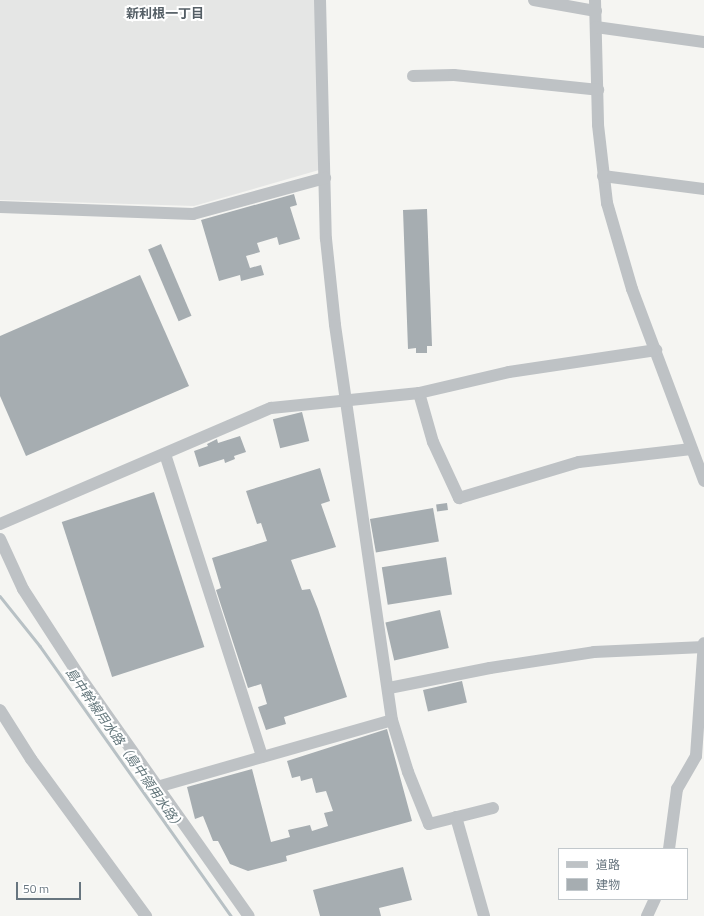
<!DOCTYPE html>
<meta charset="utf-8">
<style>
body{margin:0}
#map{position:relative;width:704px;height:916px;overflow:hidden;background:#f5f5f2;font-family:"Titillium Web","Noto Sans JP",sans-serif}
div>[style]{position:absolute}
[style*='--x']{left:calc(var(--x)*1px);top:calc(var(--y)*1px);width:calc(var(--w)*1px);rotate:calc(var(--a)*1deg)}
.built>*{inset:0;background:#e5e6e5}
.stream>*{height:2.5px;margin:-1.25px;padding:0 1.25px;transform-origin:1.25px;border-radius:1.25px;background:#b8c1c5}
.building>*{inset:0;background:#a6adb1;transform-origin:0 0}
.minor>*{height:12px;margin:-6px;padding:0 6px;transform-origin:6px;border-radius:6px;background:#bec2c5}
span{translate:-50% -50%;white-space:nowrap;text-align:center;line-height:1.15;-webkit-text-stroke:4px #fff;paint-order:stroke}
.neighbourhood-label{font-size:13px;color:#545e65;font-weight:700}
.water-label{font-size:13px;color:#63767b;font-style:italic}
.legend{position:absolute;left:558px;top:848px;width:130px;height:52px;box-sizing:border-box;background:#fff;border:1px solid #c2c8cc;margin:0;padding:5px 7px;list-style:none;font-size:12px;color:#67757f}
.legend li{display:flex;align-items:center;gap:8px;height:20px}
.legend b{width:20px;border:1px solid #c2c8cc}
.scale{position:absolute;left:16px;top:882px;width:65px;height:18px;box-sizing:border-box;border:2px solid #67757f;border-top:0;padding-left:5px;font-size:12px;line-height:14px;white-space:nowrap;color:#67757f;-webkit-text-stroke:3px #fff;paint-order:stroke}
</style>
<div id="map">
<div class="built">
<div style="clip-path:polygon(0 0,315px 0,319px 170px,194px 206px,0 200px)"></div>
</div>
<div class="stream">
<div style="--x:0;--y:596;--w:64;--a:51.3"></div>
<div style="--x:40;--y:646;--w:331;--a:54.7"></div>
</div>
<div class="building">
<div style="clip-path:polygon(294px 194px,297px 205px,290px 207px,300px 239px,279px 245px,277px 237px,257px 243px,260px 252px,246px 256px,250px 268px,261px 265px,264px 275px,241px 281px,240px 275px,219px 281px,201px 220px)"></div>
<div style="clip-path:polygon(427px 209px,432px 346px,427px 346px,427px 353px,416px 353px,416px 348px,408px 349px,403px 210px)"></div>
<div style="left:161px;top:244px;width:78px;height:14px;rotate:67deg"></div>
<div style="clip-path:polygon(140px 275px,189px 386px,26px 456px,0 396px,0 336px)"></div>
<div style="left:302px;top:412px;width:30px;height:30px;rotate:76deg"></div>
<div style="clip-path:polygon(240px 436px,246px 452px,234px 456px,235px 459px,225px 463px,224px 459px,199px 467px,194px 451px,208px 446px,207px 444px,217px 439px,218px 443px)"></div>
<div style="clip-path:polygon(320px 468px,330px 501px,321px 504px,336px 547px,291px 560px,302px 590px,310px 589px,318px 609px,347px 697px,284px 717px,286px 724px,266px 730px,258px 707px,267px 704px,261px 684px,248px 688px,216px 590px,221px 588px,212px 558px,267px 541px,261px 523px,257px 524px,246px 491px)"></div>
<div style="left:154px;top:492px;width:163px;height:97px;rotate:72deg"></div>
<div style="left:447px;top:503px;width:7px;height:11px;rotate:82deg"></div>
<div style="left:433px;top:508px;width:34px;height:64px;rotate:80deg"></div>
<div style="left:446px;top:557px;width:38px;height:65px;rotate:81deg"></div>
<div style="left:440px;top:610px;width:39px;height:56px;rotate:77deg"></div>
<div style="left:462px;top:681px;width:22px;height:40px;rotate:77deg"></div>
<div style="clip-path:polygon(387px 729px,412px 821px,286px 856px,287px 861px,248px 871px,230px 864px,218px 841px,213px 841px,203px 816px,195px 819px,187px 787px,252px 769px,271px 842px,290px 837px,288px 830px,310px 825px,312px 831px,328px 826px,324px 813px,333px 811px,326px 791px,316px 793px,312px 778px,301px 781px,300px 776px,292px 778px,287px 761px)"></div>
<div style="clip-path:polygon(403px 867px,412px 900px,379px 908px,381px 916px,320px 916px,313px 890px)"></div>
</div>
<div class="minor">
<div style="--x:320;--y:0;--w:239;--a:88.6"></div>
<div style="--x:326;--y:239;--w:86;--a:84"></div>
<div style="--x:335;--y:325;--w:399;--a:81.8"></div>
<div style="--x:392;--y:720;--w:54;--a:72.9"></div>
<div style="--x:408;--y:772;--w:56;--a:68"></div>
<div style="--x:429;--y:824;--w:66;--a:-14"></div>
<div style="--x:534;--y:0;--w:63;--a:10.1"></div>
<div style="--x:595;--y:0;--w:125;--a:88.6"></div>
<div style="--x:598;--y:125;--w:79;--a:83.4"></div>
<div style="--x:607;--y:203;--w:90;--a:73.8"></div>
<div style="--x:632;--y:289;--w:205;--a:69.4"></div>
<div style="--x:596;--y:27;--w:109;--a:7.9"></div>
<div style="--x:413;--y:76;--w:41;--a:-1.4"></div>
<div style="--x:454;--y:75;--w:145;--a:5.9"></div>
<div style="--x:603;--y:176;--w:102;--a:7.3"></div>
<div style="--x:0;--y:207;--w:193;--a:2.1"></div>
<div style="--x:193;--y:214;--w:137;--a:-15.3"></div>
<div style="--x:419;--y:393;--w:51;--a:74.1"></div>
<div style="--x:433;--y:442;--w:62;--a:65.1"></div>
<div style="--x:459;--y:498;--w:125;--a:-16.7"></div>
<div style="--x:579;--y:462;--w:113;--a:-6.6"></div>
<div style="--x:165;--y:454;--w:318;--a:72.2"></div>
<div style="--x:0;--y:524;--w:295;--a:-23.2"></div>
<div style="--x:271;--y:408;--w:149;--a:-5.8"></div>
<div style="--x:419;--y:393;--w:92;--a:-13.1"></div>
<div style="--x:509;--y:372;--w:149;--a:-8.5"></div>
<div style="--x:0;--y:539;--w:55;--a:65.3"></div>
<div style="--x:23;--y:589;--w:101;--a:57.1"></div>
<div style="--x:78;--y:674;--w:296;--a:54.8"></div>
<div style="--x:389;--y:688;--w:103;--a:-11.2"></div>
<div style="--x:490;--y:668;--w:105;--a:-8.7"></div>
<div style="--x:594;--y:652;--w:110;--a:-2.6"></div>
<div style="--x:0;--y:710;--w:58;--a:57.7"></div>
<div style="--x:31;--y:759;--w:195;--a:53.8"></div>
<div style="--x:157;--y:787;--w:244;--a:-15.9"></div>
<div style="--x:456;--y:817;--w:103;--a:74.2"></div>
<div style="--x:669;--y:849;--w:61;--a:-82.4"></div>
<div style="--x:677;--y:789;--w:38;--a:-60"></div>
<div style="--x:696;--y:756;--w:113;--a:-86"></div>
<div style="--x:647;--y:916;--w:19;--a:-65"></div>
</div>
<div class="neighbourhood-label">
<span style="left:165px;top:13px">新利根一丁目</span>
</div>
<div class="water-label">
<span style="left:125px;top:749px;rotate:55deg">島中幹線用水路（島中領用水路）</span>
</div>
<ul class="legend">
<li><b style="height:5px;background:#bec2c5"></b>道路</li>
<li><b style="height:11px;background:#a6adb1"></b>建物</li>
</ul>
<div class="scale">50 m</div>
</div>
